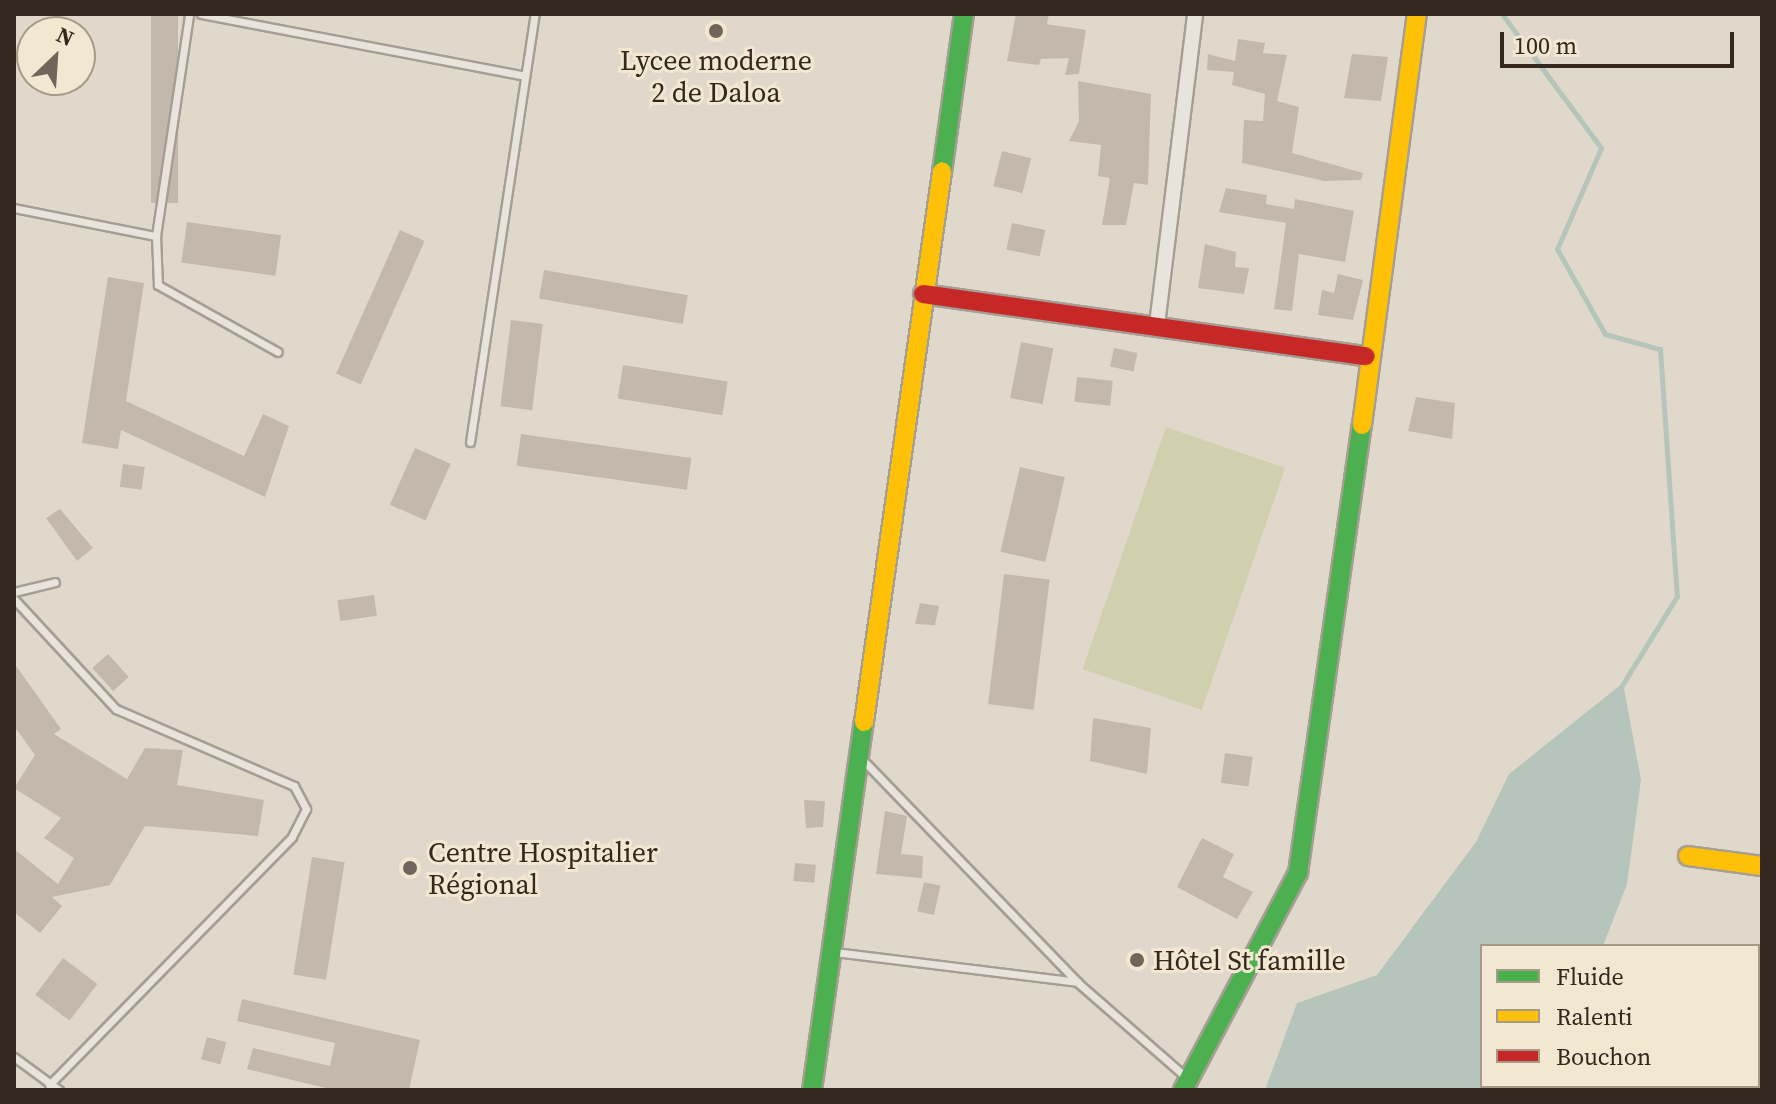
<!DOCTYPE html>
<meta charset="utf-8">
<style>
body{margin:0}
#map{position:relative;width:1776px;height:1104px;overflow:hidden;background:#e0d9cb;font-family:"Source Serif 4",serif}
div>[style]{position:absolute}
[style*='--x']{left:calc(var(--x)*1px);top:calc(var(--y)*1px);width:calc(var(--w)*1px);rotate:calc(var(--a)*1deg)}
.green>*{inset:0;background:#d0cfae;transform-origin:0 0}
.water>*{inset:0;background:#b6c5bb}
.stream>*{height:5px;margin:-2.5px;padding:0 2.5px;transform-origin:2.5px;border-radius:2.5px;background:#b6c5bb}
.building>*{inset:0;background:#c3b8ac;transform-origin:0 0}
.roads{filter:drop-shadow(2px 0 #a59e94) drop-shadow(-2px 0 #a59e94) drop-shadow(0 2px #a59e94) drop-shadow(0 -2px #a59e94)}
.lane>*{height:7px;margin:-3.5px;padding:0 3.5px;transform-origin:3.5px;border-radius:3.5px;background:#e8e4dc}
.street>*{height:14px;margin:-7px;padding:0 7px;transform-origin:7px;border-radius:7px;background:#e8e4dc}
.fast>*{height:18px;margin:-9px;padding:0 9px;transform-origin:9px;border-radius:9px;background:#4caf50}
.slow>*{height:18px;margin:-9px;padding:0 9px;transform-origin:9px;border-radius:9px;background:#ffc107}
.jam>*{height:18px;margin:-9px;padding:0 9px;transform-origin:9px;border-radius:9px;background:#c62828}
.dots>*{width:22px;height:22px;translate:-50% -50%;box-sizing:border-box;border:4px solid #f2e7d1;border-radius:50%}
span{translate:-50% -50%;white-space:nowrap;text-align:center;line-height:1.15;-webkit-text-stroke:6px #f2e7d1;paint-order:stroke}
.poi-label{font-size:28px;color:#33271e}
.left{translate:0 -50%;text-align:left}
.frame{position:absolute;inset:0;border:16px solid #33271e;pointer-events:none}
.legend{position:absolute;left:1480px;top:944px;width:280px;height:144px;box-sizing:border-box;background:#f2e7d1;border:2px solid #a69a89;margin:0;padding:10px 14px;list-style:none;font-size:24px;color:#33271e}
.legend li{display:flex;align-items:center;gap:16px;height:40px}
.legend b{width:40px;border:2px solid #a69a89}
.north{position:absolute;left:16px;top:16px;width:80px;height:80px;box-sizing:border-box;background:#f2e7d1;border:2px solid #a69a89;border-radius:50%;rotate:25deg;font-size:22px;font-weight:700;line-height:32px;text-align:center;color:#33271e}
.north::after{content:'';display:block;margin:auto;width:28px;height:36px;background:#70655b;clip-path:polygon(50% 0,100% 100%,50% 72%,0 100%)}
.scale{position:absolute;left:1500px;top:32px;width:234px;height:36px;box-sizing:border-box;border:4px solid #33271e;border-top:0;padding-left:10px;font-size:24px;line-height:28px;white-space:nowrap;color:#33271e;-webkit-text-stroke:6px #f2e7d1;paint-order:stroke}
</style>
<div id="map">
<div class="green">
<div style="left:1166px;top:427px;width:126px;height:256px;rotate:19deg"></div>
</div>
<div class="water">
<div style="clip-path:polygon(1623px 683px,1641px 780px,1627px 884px,1603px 946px,1482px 946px,1482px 1086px,1533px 1090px,1265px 1090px,1297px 1003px,1377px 975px,1476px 842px,1509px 774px)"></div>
</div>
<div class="stream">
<div style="--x:1502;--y:14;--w:167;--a:53.5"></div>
<div style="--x:1601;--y:148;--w:110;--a:113.5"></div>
<div style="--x:1557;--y:249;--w:98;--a:60.5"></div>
<div style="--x:1605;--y:334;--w:57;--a:15.3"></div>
<div style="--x:1660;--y:349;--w:248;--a:86.1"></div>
<div style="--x:1677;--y:596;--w:107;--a:121.6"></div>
</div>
<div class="building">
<div style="left:151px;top:14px;width:27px;height:189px"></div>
<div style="clip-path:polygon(1016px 14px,1049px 14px,1047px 24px,1086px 30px,1079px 74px,1065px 75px,1069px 58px,1041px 59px,1039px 65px,1007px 61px)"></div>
<div style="clip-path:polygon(1238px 39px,1265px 43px,1263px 53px,1287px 55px,1277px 101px,1299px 107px,1292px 153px,1363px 173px,1361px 180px,1325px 181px,1242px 163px,1244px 120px,1263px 121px,1265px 94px,1232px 85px,1234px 72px,1207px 70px,1208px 54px,1235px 61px)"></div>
<div style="clip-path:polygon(1352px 54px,1388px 57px,1381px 101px,1344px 98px)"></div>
<div style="clip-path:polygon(1078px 81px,1151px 94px,1148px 185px,1134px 183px,1126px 225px,1102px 225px,1110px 178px,1098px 176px,1101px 145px,1069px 141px,1079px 121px)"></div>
<div style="left:1002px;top:151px;width:30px;height:36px;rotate:14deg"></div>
<div style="clip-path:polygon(1226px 188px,1267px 195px,1266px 204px,1294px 209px,1295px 199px,1354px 211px,1345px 262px,1299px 254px,1292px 311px,1274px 309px,1286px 223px,1219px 212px)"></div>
<div style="left:187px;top:222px;width:95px;height:41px;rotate:8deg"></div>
<div style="left:1012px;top:223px;width:34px;height:27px;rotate:12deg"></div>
<div style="left:400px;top:230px;width:27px;height:157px;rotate:24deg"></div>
<div style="clip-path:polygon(1205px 244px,1236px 252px,1235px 267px,1249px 268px,1244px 294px,1198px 288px)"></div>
<div style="left:544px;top:270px;width:146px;height:29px;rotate:10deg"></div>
<div style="clip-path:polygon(1338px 274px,1363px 280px,1353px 320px,1318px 315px,1322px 290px,1334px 293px)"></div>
<div style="clip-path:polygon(108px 277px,144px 283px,126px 401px,244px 456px,263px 414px,289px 426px,265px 497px,121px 430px,118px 449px,82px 443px)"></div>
<div style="left:511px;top:320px;width:32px;height:87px;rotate:7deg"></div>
<div style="left:1021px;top:342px;width:33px;height:57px;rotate:11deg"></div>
<div style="left:1114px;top:348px;width:24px;height:19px;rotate:12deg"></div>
<div style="left:623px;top:365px;width:106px;height:34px;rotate:9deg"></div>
<div style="left:1077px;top:377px;width:36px;height:25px;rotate:6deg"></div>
<div style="clip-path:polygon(1416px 397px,1455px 403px,1452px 439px,1408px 431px)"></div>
<div style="left:521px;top:434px;width:172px;height:32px;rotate:8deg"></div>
<div style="left:415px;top:448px;width:39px;height:62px;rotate:24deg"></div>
<div style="left:123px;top:464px;width:22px;height:23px;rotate:8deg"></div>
<div style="left:1020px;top:467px;width:46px;height:87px;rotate:13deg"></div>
<div style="clip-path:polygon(60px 509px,93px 548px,77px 561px,46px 518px)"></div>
<div style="left:1004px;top:574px;width:46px;height:131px;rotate:7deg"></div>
<div style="left:374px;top:595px;width:21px;height:37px;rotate:82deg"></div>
<div style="clip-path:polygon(920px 603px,939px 606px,935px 625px,915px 624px)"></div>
<div style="left:108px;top:654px;width:31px;height:21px;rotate:48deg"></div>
<div style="clip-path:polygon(14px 663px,61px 729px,54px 734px,127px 779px,145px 748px,183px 750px,177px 785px,264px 800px,258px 836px,145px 826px,110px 885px,52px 897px,62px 906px,40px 933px,14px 912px,14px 849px,58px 884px,74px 858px,44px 838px,61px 818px,14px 788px,35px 755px,14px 726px)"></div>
<div style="clip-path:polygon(1093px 718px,1151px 728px,1147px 774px,1090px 761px)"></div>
<div style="left:1225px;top:753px;width:28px;height:30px;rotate:8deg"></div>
<div style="clip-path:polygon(804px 800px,825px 801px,823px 827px,806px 828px)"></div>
<div style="clip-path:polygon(885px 811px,907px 816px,901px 854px,923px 856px,922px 878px,876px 874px)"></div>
<div style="clip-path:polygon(1202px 838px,1234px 854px,1223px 877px,1253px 892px,1237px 919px,1177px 887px)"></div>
<div style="left:312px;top:857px;width:33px;height:119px;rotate:9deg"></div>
<div style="left:795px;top:863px;width:21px;height:18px;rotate:5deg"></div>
<div style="left:924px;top:882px;width:17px;height:30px;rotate:13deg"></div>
<div style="left:63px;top:958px;width:43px;height:46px;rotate:37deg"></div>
<div style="clip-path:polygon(242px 999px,420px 1040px,409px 1090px,334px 1090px,247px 1069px,253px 1048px,330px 1066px,335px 1043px,237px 1021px)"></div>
<div style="left:207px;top:1037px;width:20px;height:23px;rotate:15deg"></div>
</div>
<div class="roads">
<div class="lane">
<div style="--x:201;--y:14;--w:330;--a:10.8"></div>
<div style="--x:14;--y:208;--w:145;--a:11.2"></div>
<div style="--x:156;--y:236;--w:224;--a:-81.5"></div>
<div style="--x:156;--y:236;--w:49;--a:87.7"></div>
<div style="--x:158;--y:285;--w:137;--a:29.2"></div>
<div style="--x:470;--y:442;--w:433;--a:-81.4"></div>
<div style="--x:14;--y:592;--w:42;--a:-13.7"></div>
<div style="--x:14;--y:599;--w:150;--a:47.2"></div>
<div style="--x:116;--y:709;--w:194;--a:23.4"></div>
<div style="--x:294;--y:786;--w:26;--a:62"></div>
<div style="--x:306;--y:809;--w:31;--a:117"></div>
<div style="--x:292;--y:837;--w:347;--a:134.4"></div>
<div style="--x:862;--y:759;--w:310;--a:46"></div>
<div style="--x:1077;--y:982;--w:145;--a:41.1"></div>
<div style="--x:834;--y:952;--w:245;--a:7"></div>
<div style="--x:14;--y:1057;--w:56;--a:36.3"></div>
</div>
<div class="street">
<div style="--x:1157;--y:325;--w:313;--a:-83"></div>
</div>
<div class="fast">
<div style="--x:942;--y:172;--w:160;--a:-82.1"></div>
<div style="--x:812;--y:1090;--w:372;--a:-82"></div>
<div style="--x:1183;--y:1090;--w:246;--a:-62.1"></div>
<div style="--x:1298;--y:873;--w:453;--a:-81.9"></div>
</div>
<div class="slow">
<div style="--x:1362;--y:425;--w:415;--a:-82.4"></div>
<div style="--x:864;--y:722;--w:556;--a:-81.93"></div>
<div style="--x:1688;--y:856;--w:75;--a:7.7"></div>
</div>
<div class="jam">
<div style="--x:923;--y:294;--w:447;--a:8"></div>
</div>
</div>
<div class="dots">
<div style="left:716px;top:31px;background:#70655b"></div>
<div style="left:410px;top:868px;background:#70655b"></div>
<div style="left:1137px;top:960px;background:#70655b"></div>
</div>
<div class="poi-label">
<span style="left:716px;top:76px">Lycee moderne<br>2 de Daloa</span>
<span class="left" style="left:428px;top:868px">Centre Hospitalier<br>Régional</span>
<span class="left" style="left:1153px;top:960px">Hôtel St famille</span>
</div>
<div class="frame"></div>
<ul class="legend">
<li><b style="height:10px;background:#4caf50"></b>Fluide</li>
<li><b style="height:10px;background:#ffc107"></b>Ralenti</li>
<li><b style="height:10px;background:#c62828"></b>Bouchon</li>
</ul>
<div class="north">N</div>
<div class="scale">100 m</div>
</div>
